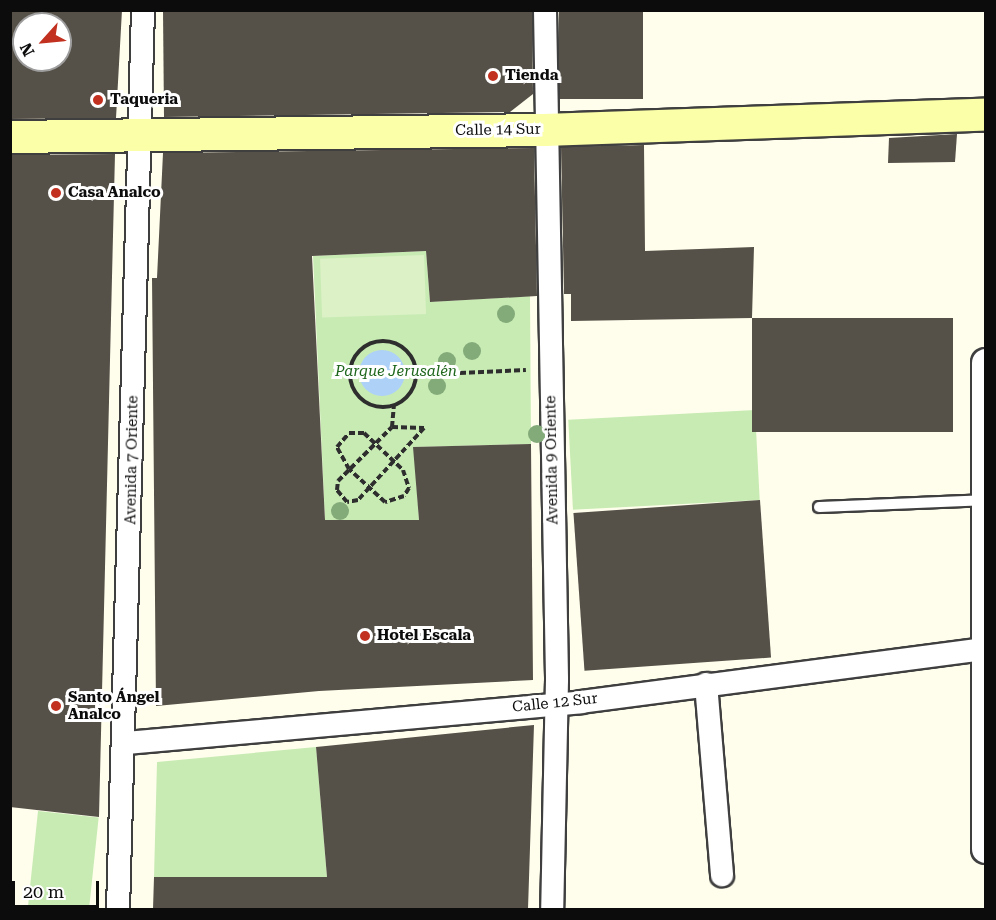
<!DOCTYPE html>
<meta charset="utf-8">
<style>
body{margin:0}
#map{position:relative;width:996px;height:920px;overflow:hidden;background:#fffeec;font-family:"Roboto Serif",serif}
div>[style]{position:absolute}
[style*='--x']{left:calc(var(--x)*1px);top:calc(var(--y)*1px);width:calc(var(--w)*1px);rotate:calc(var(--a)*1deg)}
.green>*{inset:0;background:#c8ebb4;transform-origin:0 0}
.pitch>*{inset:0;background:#dcf1c6;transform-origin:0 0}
.water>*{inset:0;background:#aed1f8}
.round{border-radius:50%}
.building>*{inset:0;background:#555048;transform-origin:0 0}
.path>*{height:4px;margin-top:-2px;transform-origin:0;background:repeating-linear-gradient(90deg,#2e2e2e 0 6px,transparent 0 9px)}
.path>.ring{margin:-2px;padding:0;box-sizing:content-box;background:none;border:4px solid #2e2e2e;border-radius:50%}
.roads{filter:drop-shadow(2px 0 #3f3f3f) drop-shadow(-2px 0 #3f3f3f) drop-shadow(0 2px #3f3f3f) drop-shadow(0 -2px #3f3f3f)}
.service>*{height:10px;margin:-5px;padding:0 5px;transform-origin:5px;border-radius:5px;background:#fff}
.minor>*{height:22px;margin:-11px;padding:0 11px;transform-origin:11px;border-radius:11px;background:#fff}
.tertiary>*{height:28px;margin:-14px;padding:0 14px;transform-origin:14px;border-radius:14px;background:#fff}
.secondary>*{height:32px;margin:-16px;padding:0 16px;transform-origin:16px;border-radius:16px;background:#fbffa7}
.trees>*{width:18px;height:18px;margin:-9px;border-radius:50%;background:#83aa79}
.dots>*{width:16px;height:16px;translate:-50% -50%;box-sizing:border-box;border:3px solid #fff;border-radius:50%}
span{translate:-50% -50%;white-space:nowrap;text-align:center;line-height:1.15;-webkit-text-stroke:6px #fff;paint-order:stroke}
.poi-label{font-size:15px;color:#0c0c0c;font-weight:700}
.left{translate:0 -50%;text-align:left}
.street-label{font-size:15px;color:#0c0c0c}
.park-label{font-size:15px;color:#1e661b;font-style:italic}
.frame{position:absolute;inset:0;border:12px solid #0c0c0c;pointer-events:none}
.north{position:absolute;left:12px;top:12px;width:60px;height:60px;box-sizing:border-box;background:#fff;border:2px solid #9e9e9e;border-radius:50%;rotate:243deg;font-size:16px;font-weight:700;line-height:24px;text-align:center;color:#0c0c0c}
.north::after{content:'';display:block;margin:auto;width:21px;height:27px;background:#c2311f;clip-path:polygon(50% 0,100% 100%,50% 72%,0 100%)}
.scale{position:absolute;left:12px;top:881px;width:87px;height:27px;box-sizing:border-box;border:3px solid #0c0c0c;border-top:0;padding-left:8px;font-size:18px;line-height:21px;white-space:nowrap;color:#0c0c0c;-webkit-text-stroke:4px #fff;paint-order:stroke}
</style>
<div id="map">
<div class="green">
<div style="clip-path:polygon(426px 251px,430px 302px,530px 296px,531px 444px,414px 447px,419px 520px,325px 520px,313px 256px)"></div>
<div style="left:755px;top:410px;width:90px;height:187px;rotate:87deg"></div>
<div style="clip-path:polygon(316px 747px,327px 877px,154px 877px,157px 762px)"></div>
<div style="left:38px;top:811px;width:61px;height:99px;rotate:6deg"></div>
</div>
<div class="pitch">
<div style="left:424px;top:255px;width:59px;height:104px;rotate:88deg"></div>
</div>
<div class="water">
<div class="round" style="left:359px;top:350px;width:46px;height:46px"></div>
</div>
<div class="building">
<div style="clip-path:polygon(evenodd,10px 10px,122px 10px,116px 118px,10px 119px,10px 10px,24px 24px,60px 24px,60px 60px,24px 60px,24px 24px)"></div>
<div style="clip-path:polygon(163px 10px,532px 10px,533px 94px,510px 112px,164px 117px)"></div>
<div style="left:559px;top:10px;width:84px;height:89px"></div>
<div style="clip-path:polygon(957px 134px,955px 162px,888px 163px,889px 138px)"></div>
<div style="clip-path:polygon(644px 145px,645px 251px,754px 247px,752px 318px,571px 321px,571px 294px,564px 294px,561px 147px)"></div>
<div style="clip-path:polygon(534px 148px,537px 296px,430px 302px,426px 251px,312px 256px,325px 520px,419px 520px,413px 447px,531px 444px,533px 680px,319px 691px,156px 706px,152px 278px,157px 278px,163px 153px)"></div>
<div style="clip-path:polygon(115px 154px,112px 277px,99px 817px,10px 807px,10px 155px)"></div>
<div style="left:752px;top:318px;width:201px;height:114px"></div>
<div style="left:760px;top:500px;width:158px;height:187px;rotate:86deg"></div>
<div style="clip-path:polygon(534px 725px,528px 909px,153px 909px,154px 877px,327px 877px,316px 747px)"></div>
</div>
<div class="path">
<div class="ring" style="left:350px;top:341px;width:62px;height:62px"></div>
<div style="--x:415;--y:375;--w:111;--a:-2.6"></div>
<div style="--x:392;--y:427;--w:32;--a:2"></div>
<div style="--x:424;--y:428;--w:98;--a:132.5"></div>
<div style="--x:358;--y:500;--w:11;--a:170"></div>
<div style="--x:347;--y:502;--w:16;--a:-130"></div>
<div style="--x:337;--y:490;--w:9;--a:-84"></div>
<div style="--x:338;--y:481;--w:76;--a:-45"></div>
<div style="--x:392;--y:427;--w:22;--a:-85"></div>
<div style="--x:349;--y:433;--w:15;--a:0"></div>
<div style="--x:364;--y:433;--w:54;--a:43.5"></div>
<div style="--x:403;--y:470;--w:19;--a:72"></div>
<div style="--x:409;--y:488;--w:9;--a:122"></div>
<div style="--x:404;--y:496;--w:20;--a:162"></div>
<div style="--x:385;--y:502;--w:49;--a:-137.5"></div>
<div style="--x:349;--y:469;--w:25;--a:-119"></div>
<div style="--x:337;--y:447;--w:18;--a:-49"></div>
</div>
<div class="roads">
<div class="service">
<div style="--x:819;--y:507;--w:165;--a:-2.4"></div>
</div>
<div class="minor">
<div style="--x:545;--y:10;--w:670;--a:88.97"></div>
<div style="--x:557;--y:680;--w:230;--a:91.2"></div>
<div style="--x:706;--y:684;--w:192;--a:85.2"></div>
<div style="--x:126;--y:743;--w:457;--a:-5.1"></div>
<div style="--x:581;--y:702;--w:406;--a:-7.5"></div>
<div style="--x:118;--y:910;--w:900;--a:-88.41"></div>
</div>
<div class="tertiary">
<div style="--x:986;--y:363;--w:486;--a:90"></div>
</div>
<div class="secondary">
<div style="--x:10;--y:137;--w:536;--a:-0.75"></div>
<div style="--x:546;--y:130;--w:440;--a:-2"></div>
</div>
</div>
<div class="trees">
<div style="left:506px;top:314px"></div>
<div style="left:472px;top:351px"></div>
<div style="left:447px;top:361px"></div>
<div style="left:437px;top:386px"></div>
<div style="left:537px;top:434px"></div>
<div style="left:340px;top:511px"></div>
</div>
<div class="dots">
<div style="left:493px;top:76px;background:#c2311f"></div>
<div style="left:98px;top:100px;background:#c2311f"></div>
<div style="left:56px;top:193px;background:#c2311f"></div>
<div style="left:365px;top:636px;background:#c2311f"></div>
<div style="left:56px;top:706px;background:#c2311f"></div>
</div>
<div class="poi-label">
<span class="left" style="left:505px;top:76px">Tienda</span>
<span class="left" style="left:110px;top:100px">Taqueria</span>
<span class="left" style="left:68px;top:193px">Casa Analco</span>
<span class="left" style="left:377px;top:636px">Hotel Escala</span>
<span class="left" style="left:68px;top:706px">Santo Ángel<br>Analco</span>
</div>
<div class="street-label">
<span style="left:498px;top:130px;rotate:-1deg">Calle 14 Sur</span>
<span style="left:132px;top:460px;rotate:-89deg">Avenida 7 Oriente</span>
<span style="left:552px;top:460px;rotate:-91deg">Avenida 9 Oriente</span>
<span style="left:555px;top:703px;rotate:-6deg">Calle 12 Sur</span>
</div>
<div class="park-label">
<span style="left:396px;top:372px">Parque Jerusalén</span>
</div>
<div class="frame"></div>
<div class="north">N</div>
<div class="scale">20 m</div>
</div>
